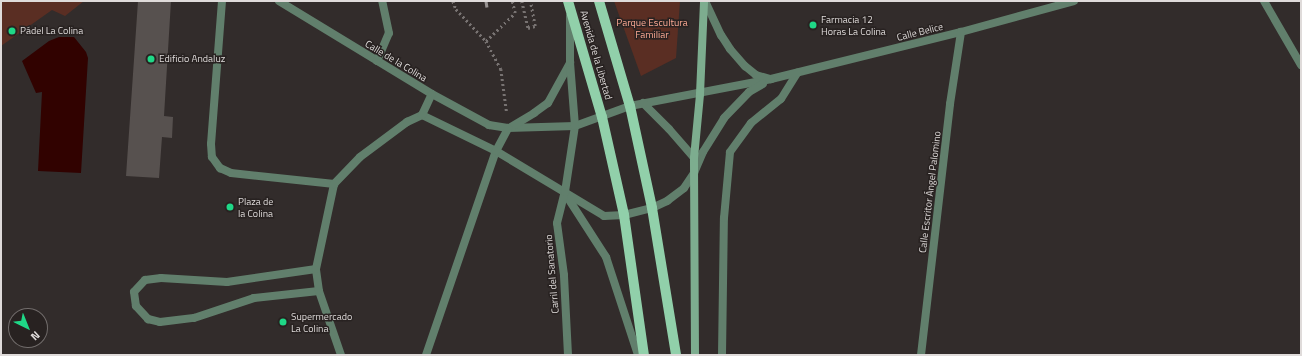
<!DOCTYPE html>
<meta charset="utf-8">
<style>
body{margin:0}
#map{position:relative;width:1302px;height:356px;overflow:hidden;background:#322c2b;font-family:"Titillium Web",sans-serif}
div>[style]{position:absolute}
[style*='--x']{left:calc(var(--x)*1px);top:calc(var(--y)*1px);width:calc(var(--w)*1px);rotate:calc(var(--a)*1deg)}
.green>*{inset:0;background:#5a2e23}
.water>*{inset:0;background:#310200}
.building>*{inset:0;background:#57514f}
.path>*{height:2.5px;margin-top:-1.25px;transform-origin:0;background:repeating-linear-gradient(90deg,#787372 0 2px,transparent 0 5px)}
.service>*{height:8px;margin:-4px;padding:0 4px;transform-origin:4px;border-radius:4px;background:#617f6c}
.minor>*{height:8px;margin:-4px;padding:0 4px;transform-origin:4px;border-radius:4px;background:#617f6c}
.secondary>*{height:8px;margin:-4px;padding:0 4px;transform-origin:4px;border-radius:4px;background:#7dad8f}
.primary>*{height:10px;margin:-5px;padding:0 5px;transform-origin:5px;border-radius:5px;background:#91d0aa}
.rail>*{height:3px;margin-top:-1.5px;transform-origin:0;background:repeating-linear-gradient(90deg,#989392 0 7px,transparent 0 14px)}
.dots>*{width:11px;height:11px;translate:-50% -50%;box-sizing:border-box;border:2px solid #282221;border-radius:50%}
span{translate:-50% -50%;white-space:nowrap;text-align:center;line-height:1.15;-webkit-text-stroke:3px #282221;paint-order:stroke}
.poi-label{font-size:10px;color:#dfdbda}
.left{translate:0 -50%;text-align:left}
.park-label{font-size:10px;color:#fba893}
.street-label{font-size:10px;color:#dfdbda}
.frame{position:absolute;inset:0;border:2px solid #dfdbda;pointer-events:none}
.north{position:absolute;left:8px;top:308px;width:40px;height:40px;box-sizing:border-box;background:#282221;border:1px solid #716c6b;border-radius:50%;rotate:137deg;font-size:11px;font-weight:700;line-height:16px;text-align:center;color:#dfdbda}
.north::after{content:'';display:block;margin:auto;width:14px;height:18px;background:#1fd887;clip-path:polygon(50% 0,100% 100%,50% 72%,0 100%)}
</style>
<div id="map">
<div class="green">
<div style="clip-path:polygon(1px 1px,84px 1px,65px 16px,52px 10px,1px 46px)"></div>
<div style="clip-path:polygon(614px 1px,680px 1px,676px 58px,641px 76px)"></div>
</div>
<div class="water">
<div style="clip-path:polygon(59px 37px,74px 37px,86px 52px,88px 58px,81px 173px,38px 171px,42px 92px,36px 93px,22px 61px,49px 41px)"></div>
</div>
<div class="building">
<div style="clip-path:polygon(138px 1px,171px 1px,164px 116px,173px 117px,172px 138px,162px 137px,159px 178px,126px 176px)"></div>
</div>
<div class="path">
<div style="--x:453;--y:1;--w:9;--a:69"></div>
<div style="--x:456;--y:9;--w:44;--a:46.8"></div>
<div style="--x:486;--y:41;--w:32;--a:62"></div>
<div style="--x:501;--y:69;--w:45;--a:82.4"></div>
<div style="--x:522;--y:1;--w:28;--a:77"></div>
<div style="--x:528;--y:28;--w:7;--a:-16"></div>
<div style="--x:535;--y:26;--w:25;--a:-101"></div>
<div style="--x:486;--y:41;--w:40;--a:-44"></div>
<div style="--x:515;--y:13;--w:12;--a:-104"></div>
</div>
<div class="service">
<div style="--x:722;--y:355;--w:137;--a:-89.2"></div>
<div style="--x:724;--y:218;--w:66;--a:-84.8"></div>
<div style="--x:730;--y:152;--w:36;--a:-54"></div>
<div style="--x:751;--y:123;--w:38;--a:-39"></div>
<div style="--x:781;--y:99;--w:31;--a:-58"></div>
</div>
<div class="minor">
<div style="--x:222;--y:1;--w:143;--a:94.4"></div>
<div style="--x:211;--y:144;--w:13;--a:86"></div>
<div style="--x:212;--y:157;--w:14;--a:54"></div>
<div style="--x:220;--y:168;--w:12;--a:24"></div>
<div style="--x:231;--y:173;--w:104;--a:6.1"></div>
<div style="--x:279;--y:1;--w:179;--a:31.3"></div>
<div style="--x:432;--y:94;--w:65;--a:28.5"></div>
<div style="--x:489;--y:125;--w:19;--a:9"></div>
<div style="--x:508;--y:128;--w:67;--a:-1.7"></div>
<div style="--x:575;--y:126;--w:59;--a:-20"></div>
<div style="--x:630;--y:106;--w:144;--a:-10.8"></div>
<div style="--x:771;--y:79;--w:196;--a:-13.9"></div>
<div style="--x:961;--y:32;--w:117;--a:-15.3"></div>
<div style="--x:705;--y:1;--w:38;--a:65"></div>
<div style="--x:721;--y:35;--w:17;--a:57"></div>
<div style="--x:730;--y:49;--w:23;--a:49"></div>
<div style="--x:745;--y:66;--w:14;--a:39"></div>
<div style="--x:756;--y:75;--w:15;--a:16"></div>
<div style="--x:1264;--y:1;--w:74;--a:60"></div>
<div style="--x:377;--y:61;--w:30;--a:-67"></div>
<div style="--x:389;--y:33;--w:33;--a:-102"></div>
<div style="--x:643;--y:103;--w:37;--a:45"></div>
<div style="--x:669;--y:129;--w:38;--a:49"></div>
<div style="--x:422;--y:115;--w:82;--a:25.9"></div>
<div style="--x:496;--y:151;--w:126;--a:31"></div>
<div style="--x:604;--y:216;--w:20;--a:-3"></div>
<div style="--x:624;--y:215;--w:29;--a:-14"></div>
<div style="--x:652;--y:208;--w:17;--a:-25"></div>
<div style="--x:667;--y:201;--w:21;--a:-37"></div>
<div style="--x:684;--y:188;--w:18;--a:-56"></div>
<div style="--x:694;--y:173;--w:23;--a:-67"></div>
<div style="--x:703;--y:152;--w:40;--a:-58"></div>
<div style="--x:724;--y:118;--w:36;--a:-46"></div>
<div style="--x:749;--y:92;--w:16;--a:-30"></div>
<div style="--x:511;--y:127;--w:27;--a:-31"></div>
<div style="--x:534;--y:113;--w:17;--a:-36"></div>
<div style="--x:548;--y:103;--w:46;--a:-61.2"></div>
<div style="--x:566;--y:195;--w:74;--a:57.2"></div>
<div style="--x:606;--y:257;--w:103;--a:71.9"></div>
<div style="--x:316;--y:269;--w:90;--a:171.7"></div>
<div style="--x:227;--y:282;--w:66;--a:-176.5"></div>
<div style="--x:161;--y:278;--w:16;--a:173"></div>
<div style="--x:145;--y:280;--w:16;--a:133"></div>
<div style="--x:134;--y:292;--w:14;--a:82"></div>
<div style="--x:136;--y:306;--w:18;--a:47"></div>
<div style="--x:148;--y:319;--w:12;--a:14"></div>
<div style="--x:160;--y:322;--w:34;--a:-7"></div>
<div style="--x:194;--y:318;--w:63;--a:-18.4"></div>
<div style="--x:254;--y:298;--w:65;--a:-6.1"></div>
<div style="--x:341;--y:355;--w:68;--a:-109"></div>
<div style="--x:319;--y:291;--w:22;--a:-98"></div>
<div style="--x:316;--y:269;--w:87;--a:-78"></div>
<div style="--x:334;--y:184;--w:37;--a:-46"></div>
<div style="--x:360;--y:157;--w:59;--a:-36.7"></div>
<div style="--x:407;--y:122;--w:17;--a:-25"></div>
<div style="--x:422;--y:115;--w:23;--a:-65"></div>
<div style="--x:426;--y:355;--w:216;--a:-71.1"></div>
<div style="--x:496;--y:151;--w:26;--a:-62"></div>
<div style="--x:568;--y:355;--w:80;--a:-92.9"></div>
<div style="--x:564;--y:275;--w:52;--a:-97.7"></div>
<div style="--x:557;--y:223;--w:32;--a:-76"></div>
<div style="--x:565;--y:192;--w:67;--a:-81.4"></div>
<div style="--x:575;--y:126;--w:63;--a:-94.5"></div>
<div style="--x:570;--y:63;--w:47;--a:-90"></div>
<div style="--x:921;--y:355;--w:253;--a:-83.4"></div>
<div style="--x:950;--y:104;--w:73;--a:-81.3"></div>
</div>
<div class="secondary">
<div style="--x:695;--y:355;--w:197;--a:-90.3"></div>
<div style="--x:694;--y:158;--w:64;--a:-84.6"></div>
<div style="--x:700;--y:94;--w:93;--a:-87.5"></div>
</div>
<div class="primary">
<div style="--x:568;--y:1;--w:121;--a:73.7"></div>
<div style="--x:602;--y:117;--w:100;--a:77.3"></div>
<div style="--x:624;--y:215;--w:141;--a:81.9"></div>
<div style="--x:599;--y:1;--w:109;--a:73.6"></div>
<div style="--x:630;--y:106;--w:104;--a:77.8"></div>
<div style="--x:652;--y:208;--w:149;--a:80.7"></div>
</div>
<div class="rail">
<div style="--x:486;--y:1;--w:6;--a:81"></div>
</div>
<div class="dots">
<div style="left:813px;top:25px;background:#1fd887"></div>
<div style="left:12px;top:31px;background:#1fd887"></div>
<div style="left:151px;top:59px;background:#1fd887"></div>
<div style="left:230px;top:207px;background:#1fd887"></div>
<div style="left:283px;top:322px;background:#1fd887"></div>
</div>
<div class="poi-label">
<span class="left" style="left:821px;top:25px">Farmacia 12<br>Horas La Colina</span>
<span class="left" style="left:20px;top:31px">Pádel La Colina</span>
<span class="left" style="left:159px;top:59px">Edificio Andaluz</span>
<span class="left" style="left:238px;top:207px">Plaza de<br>la Colina</span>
<span class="left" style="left:291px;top:322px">Supermercado<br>La Colina</span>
</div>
<div class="park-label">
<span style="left:652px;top:28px">Parque Escultura<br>Familiar</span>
</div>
<div class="street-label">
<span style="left:920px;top:32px;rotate:-14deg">Calle Belice</span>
<span style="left:596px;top:55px;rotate:74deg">Avenida de la Libertad</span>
<span style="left:396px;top:61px;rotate:31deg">Calle de la Colina</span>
<span style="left:930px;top:192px;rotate:-83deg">Calle Escritor Ángel Palomino</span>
<span style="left:552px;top:274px;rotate:-95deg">Carril del Sanatorio</span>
</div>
<div class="frame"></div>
<div class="north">N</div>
</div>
